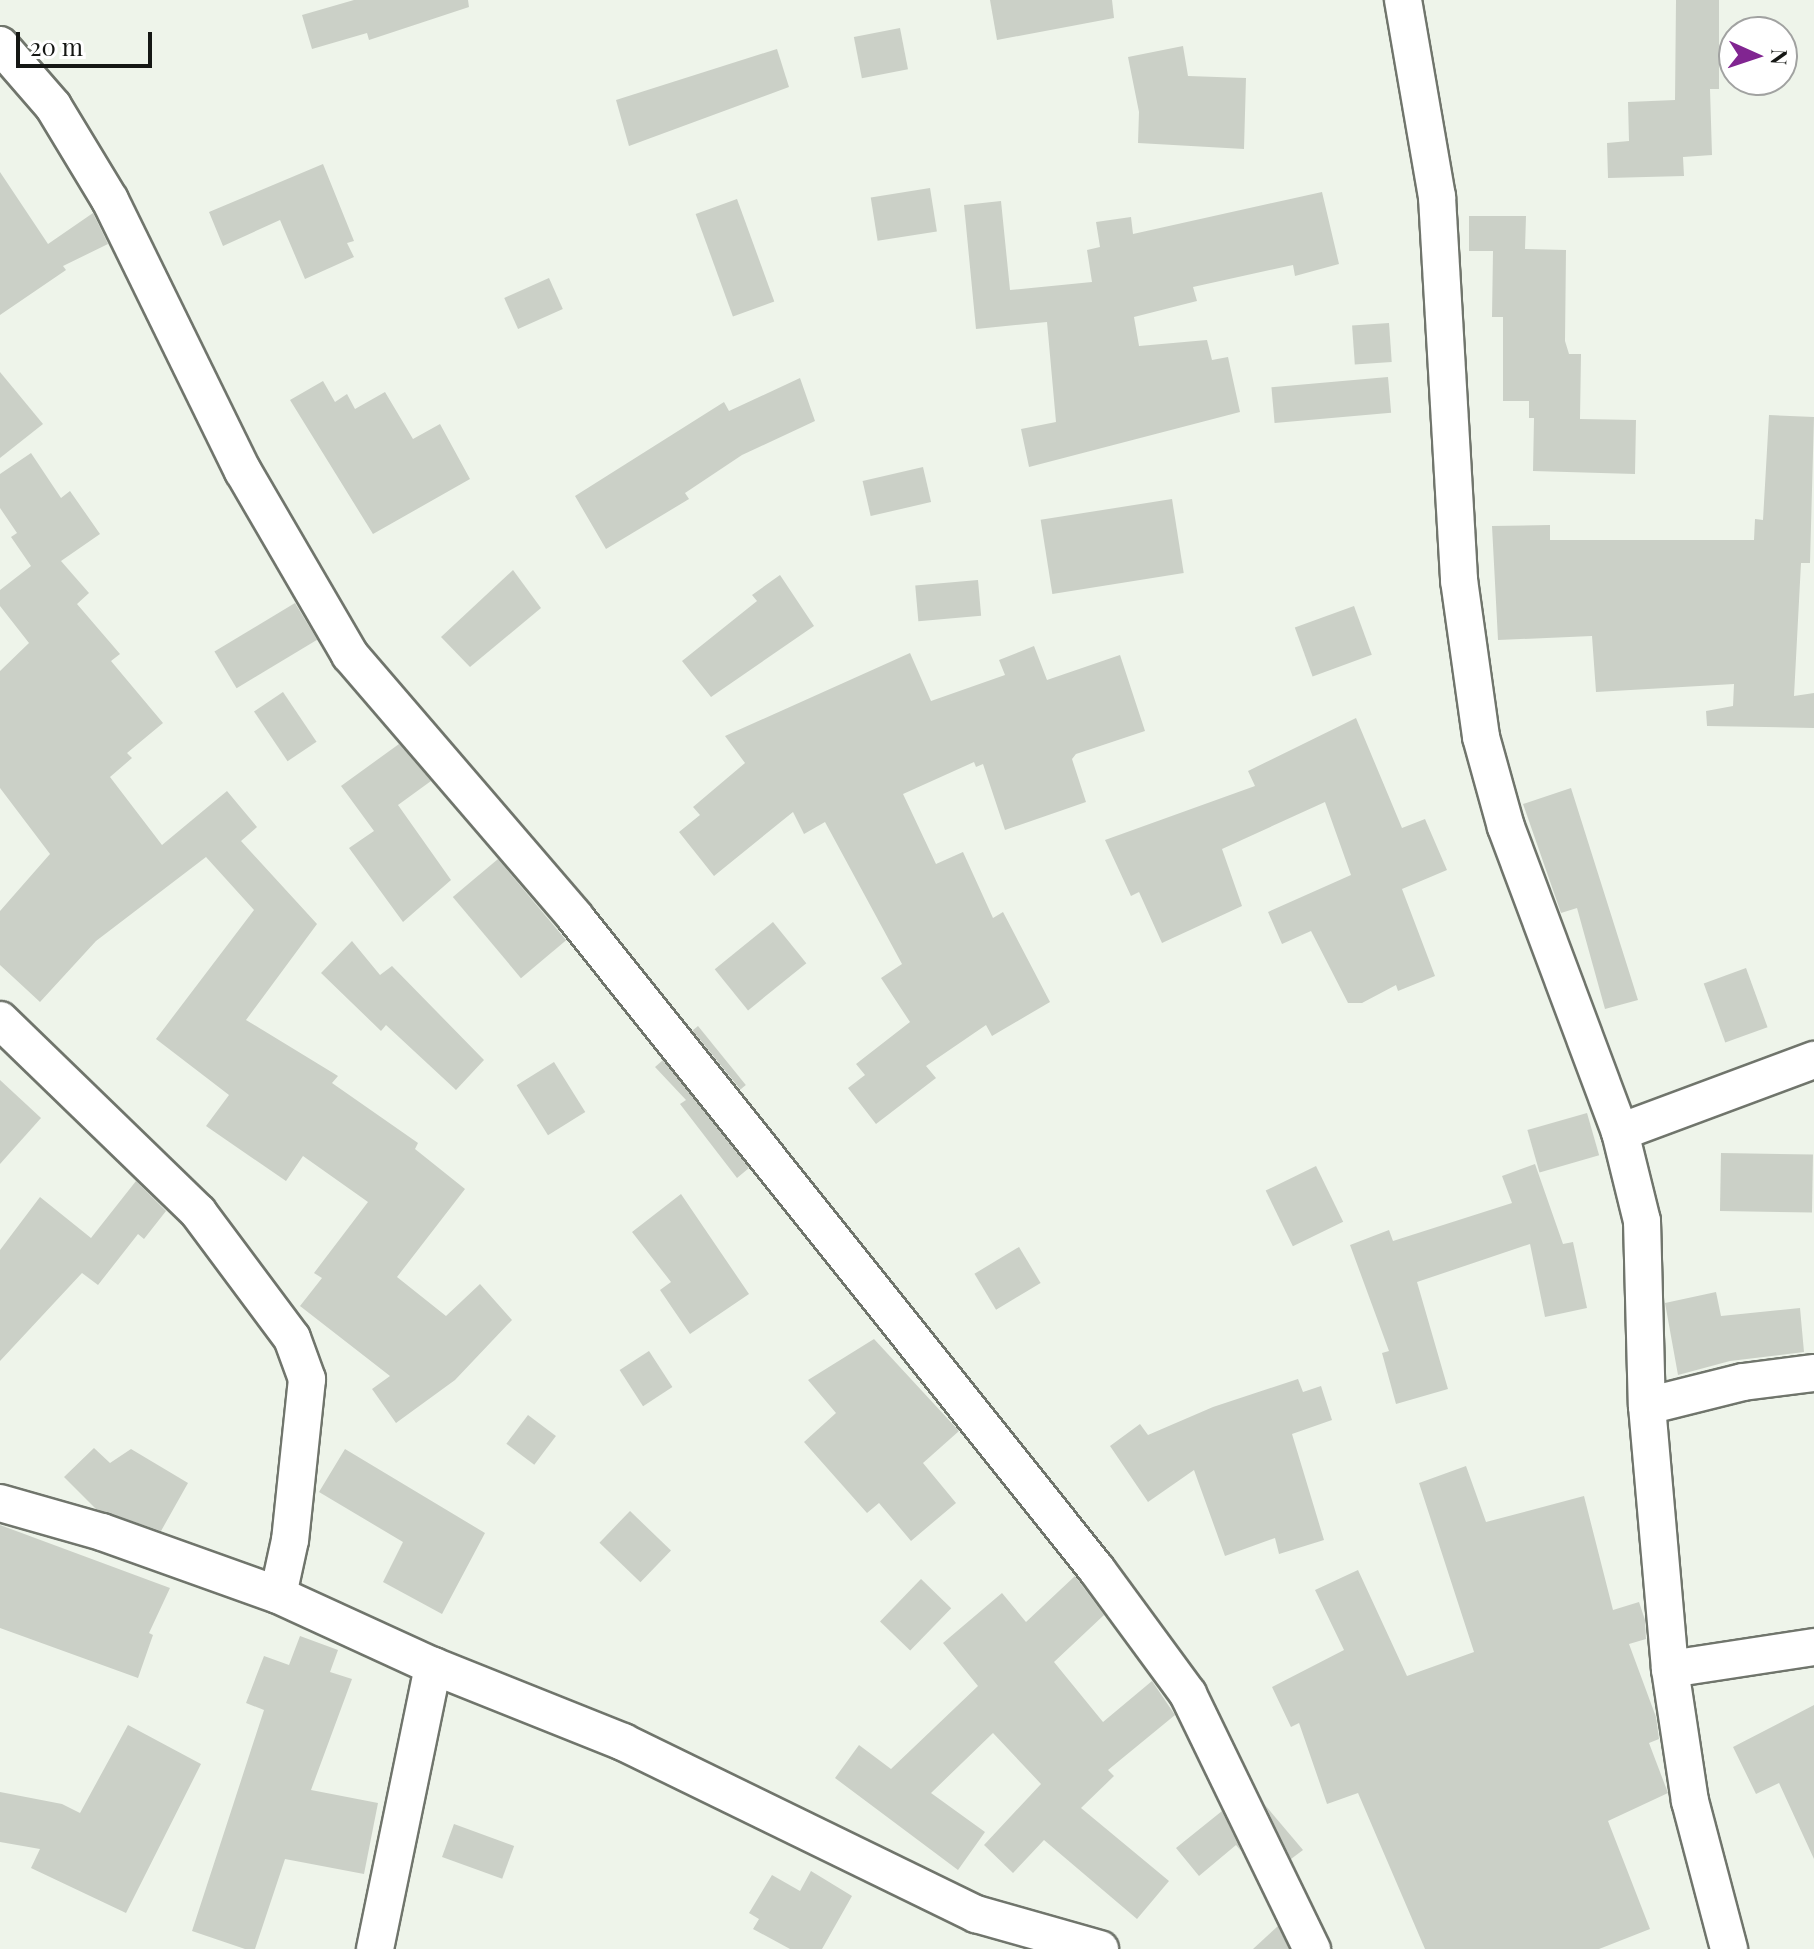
<!DOCTYPE html>
<style>
body{margin:0}
#map{position:relative;width:1814px;height:1949px;overflow:hidden;background:#eef4ea;font-family:"Playfair Display",serif}
div>[style]{position:absolute}
[style*='--x']{left:calc(var(--x)*1px);top:calc(var(--y)*1px);width:calc(var(--w)*1px);rotate:calc(var(--a)*1deg)}
.building>*{inset:0;background:#cbd0c7;transform-origin:0 0}
.roads{filter:drop-shadow(2px 0 #70756c) drop-shadow(-2px 0 #70756c) drop-shadow(0 2px #70756c) drop-shadow(0 -2px #70756c)}
.street>*{height:36px;margin:-18px;padding:0 18px;transform-origin:18px;border-radius:18px;background:#fff}
span{translate:-50% -50%;white-space:nowrap;text-align:center;line-height:1.15;-webkit-text-stroke:7px #fff;paint-order:stroke}
.north{position:absolute;left:1718px;top:16px;width:80px;height:80px;box-sizing:border-box;background:#fff;border:2px solid #a1a2a1;border-radius:50%;rotate:93deg;font-size:22px;font-weight:700;line-height:32px;text-align:center;color:#151714}
.north::after{content:'';display:block;margin:auto;width:28px;height:36px;background:#812591;clip-path:polygon(50% 0,100% 100%,50% 72%,0 100%)}
.scale{position:absolute;left:16px;top:32px;width:136px;height:36px;box-sizing:border-box;border:4px solid #151714;border-top:0;padding-left:10px;font-size:24px;line-height:28px;white-space:nowrap;color:#151714;-webkit-text-stroke:6px #fff;paint-order:stroke}
</style>
<div id="map">
<div class="building">
<div style="clip-path:polygon(354px 0,468px 0,469px 7px,369px 40px,367px 33px,312px 49px,302px 15px)"></div>
<div style="clip-path:polygon(990px 0,1112px 0,1114px 18px,997px 40px)"></div>
<div style="clip-path:polygon(1676px 0,1719px 0,1719px 89px,1710px 89px,1712px 155px,1683px 157px,1684px 176px,1608px 178px,1607px 143px,1629px 141px,1628px 102px,1675px 100px)"></div>
<div style="left:900px;top:28px;width:42px;height:47px;rotate:79deg"></div>
<div style="clip-path:polygon(1183px 46px,1188px 76px,1246px 78px,1244px 149px,1138px 143px,1139px 112px,1128px 57px)"></div>
<div style="clip-path:polygon(777px 49px,789px 87px,629px 146px,616px 100px)"></div>
<div style="clip-path:polygon(323px 164px,354px 241px,347px 243px,354px 257px,305px 279px,280px 220px,223px 246px,209px 212px)"></div>
<div style="clip-path:polygon(0 172px,48px 244px,93px 213px,108px 244px,63px 266px,66px 270px,0 315px)"></div>
<div style="left:930px;top:188px;width:44px;height:60px;rotate:81deg"></div>
<div style="clip-path:polygon(1322px 192px,1339px 264px,1295px 276px,1293px 265px,1193px 287px,1197px 301px,1134px 317px,1139px 346px,1207px 340px,1212px 360px,1228px 357px,1240px 412px,1029px 467px,1021px 429px,1056px 422px,1047px 322px,976px 329px,964px 205px,1001px 201px,1010px 290px,1092px 282px,1087px 250px,1100px 247px,1096px 222px,1131px 217px,1133px 234px)"></div>
<div style="left:737px;top:199px;width:109px;height:44px;rotate:70deg"></div>
<div style="clip-path:polygon(1469px 216px,1526px 216px,1525px 249px,1566px 250px,1565px 341px,1569px 354px,1581px 354px,1580px 419px,1636px 420px,1635px 474px,1533px 471px,1534px 418px,1529px 418px,1529px 401px,1503px 401px,1503px 317px,1492px 317px,1493px 251px,1469px 251px)"></div>
<div style="left:549px;top:278px;width:34px;height:49px;rotate:66deg"></div>
<div style="left:1389px;top:323px;width:39px;height:37px;rotate:86deg"></div>
<div style="clip-path:polygon(0 372px,43px 424px,0 458px)"></div>
<div style="left:1388px;top:377px;width:36px;height:117px;rotate:85deg"></div>
<div style="clip-path:polygon(800px 378px,815px 421px,742px 455px,685px 493px,689px 499px,606px 549px,575px 496px,724px 402px,729px 411px)"></div>
<div style="clip-path:polygon(323px 381px,335px 402px,347px 394px,355px 409px,385px 392px,413px 439px,440px 424px,470px 479px,373px 534px,290px 400px)"></div>
<div style="clip-path:polygon(1769px 415px,1814px 417px,1810px 563px,1801px 563px,1794px 696px,1814px 693px,1814px 728px,1707px 726px,1706px 711px,1733px 706px,1734px 684px,1596px 692px,1592px 636px,1498px 640px,1492px 526px,1550px 525px,1550px 540px,1754px 540px,1755px 519px,1763px 520px)"></div>
<div style="clip-path:polygon(31px 453px,61px 498px,70px 491px,100px 534px,61px 561px,89px 593px,77px 604px,120px 654px,111px 661px,163px 723px,127px 753px,132px 758px,110px 777px,162px 845px,227px 791px,257px 827px,241px 841px,317px 924px,246px 1020px,338px 1076px,332px 1083px,418px 1143px,415px 1149px,465px 1189px,397px 1277px,446px 1316px,480px 1284px,512px 1320px,455px 1380px,396px 1423px,372px 1389px,390px 1376px,300px 1306px,322px 1278px,314px 1273px,368px 1202px,303px 1156px,286px 1181px,206px 1126px,229px 1095px,156px 1039px,254px 910px,206px 857px,96px 941px,40px 1002px,0 965px,0 911px,50px 854px,0 788px,0 671px,29px 643px,0 606px,0 590px,31px 566px,11px 537px,17px 533px,0 508px,0 474px)"></div>
<div style="left:923px;top:467px;width:36px;height:62px;rotate:77deg"></div>
<div style="left:1172px;top:499px;width:75px;height:133px;rotate:81deg"></div>
<div style="clip-path:polygon(513px 570px,541px 608px,470px 667px,441px 637px)"></div>
<div style="clip-path:polygon(780px 575px,814px 626px,711px 697px,682px 661px,757px 601px,752px 595px)"></div>
<div style="left:978px;top:580px;width:36px;height:63px;rotate:85deg"></div>
<div style="left:295px;top:603px;width:43px;height:94px;rotate:59deg"></div>
<div style="left:1354px;top:606px;width:52px;height:63px;rotate:70deg"></div>
<div style="clip-path:polygon(1034px 646px,1047px 680px,1120px 655px,1145px 731px,1076px 754px,1072px 759px,1086px 802px,1005px 830px,983px 764px,976px 767px,974px 762px,903px 794px,936px 864px,963px 852px,993px 918px,1003px 912px,1050px 1002px,992px 1036px,986px 1025px,926px 1066px,936px 1078px,876px 1124px,848px 1088px,865px 1075px,856px 1064px,910px 1022px,881px 978px,902px 964px,825px 822px,804px 834px,793px 812px,714px 876px,679px 832px,700px 815px,693px 807px,745px 763px,725px 736px,910px 653px,931px 701px,1005px 675px,999px 660px)"></div>
<div style="left:283px;top:692px;width:60px;height:35px;rotate:56deg"></div>
<div style="clip-path:polygon(1356px 718px,1402px 828px,1425px 819px,1447px 870px,1402px 889px,1435px 976px,1398px 991px,1396px 985px,1362px 1003px,1348px 1003px,1311px 931px,1282px 944px,1268px 912px,1351px 875px,1325px 802px,1222px 849px,1242px 906px,1162px 943px,1139px 892px,1131px 896px,1105px 840px,1255px 786px,1248px 771px)"></div>
<div style="clip-path:polygon(399px 744px,431px 781px,398px 805px,451px 880px,403px 922px,349px 848px,374px 831px,341px 786px)"></div>
<div style="clip-path:polygon(1571px 788px,1638px 1000px,1605px 1009px,1577px 908px,1561px 913px,1523px 804px)"></div>
<div style="left:498px;top:859px;width:106px;height:59px;rotate:50deg"></div>
<div style="left:773px;top:922px;width:53px;height:75px;rotate:51deg"></div>
<div style="clip-path:polygon(352px 941px,380px 975px,392px 966px,484px 1060px,456px 1090px,386px 1025px,381px 1031px,321px 973px)"></div>
<div style="left:1746px;top:968px;width:63px;height:45px;rotate:70deg"></div>
<div style="left:698px;top:1026px;width:76px;height:7px;rotate:51deg"></div>
<div style="clip-path:polygon(663px 1060px,749px 1168px,737px 1178px,680px 1104px,686px 1100px,655px 1067px)"></div>
<div style="left:554px;top:1062px;width:59px;height:44px;rotate:58deg"></div>
<div style="clip-path:polygon(0 1080px,41px 1118px,0 1164px)"></div>
<div style="left:1587px;top:1113px;width:44px;height:62px;rotate:74deg"></div>
<div style="left:1721px;top:1153px;width:92px;height:58px;rotate:1deg"></div>
<div style="clip-path:polygon(1535px 1164px,1563px 1244px,1573px 1242px,1587px 1308px,1545px 1317px,1530px 1244px,1417px 1282px,1448px 1389px,1396px 1404px,1382px 1353px,1389px 1351px,1350px 1245px,1389px 1230px,1393px 1241px,1512px 1203px,1502px 1176px)"></div>
<div style="left:1316px;top:1166px;width:62px;height:56px;rotate:64deg"></div>
<div style="clip-path:polygon(136px 1181px,166px 1211px,144px 1239px,138px 1234px,98px 1285px,82px 1273px,0 1361px,0 1250px,40px 1197px,91px 1238px)"></div>
<div style="clip-path:polygon(681px 1194px,749px 1294px,690px 1334px,660px 1290px,671px 1282px,632px 1232px)"></div>
<div style="left:1019px;top:1247px;width:42px;height:52px;rotate:59deg"></div>
<div style="clip-path:polygon(1716px 1292px,1721px 1316px,1800px 1308px,1804px 1352px,1730px 1361px,1678px 1375px,1665px 1303px)"></div>
<div style="clip-path:polygon(874px 1339px,959px 1431px,923px 1463px,956px 1503px,911px 1541px,879px 1503px,867px 1513px,804px 1442px,836px 1413px,808px 1380px)"></div>
<div style="left:649px;top:1351px;width:43px;height:35px;rotate:57deg"></div>
<div style="clip-path:polygon(1298px 1379px,1303px 1392px,1321px 1386px,1332px 1420px,1292px 1434px,1324px 1540px,1279px 1554px,1275px 1538px,1225px 1556px,1194px 1470px,1148px 1502px,1110px 1446px,1140px 1424px,1148px 1435px,1213px 1407px)"></div>
<div style="left:528px;top:1415px;width:35px;height:36px;rotate:37deg"></div>
<div style="clip-path:polygon(94px 1448px,110px 1463px,131px 1449px,188px 1483px,161px 1531px,96px 1509px,64px 1477px)"></div>
<div style="clip-path:polygon(345px 1449px,485px 1533px,442px 1614px,383px 1582px,403px 1542px,319px 1492px)"></div>
<div style="clip-path:polygon(1466px 1466px,1486px 1522px,1584px 1496px,1613px 1610px,1639px 1602px,1645px 1620px,1646px 1639px,1629px 1644px,1656px 1717px,1659px 1739px,1649px 1743px,1668px 1793px,1608px 1821px,1650px 1929px,1599px 1949px,1425px 1949px,1358px 1793px,1327px 1804px,1299px 1723px,1291px 1727px,1272px 1687px,1344px 1650px,1315px 1590px,1358px 1570px,1407px 1676px,1474px 1652px,1419px 1483px)"></div>
<div style="left:630px;top:1511px;width:57px;height:44px;rotate:44deg"></div>
<div style="clip-path:polygon(0 1525px,170px 1588px,149px 1633px,153px 1635px,138px 1678px,0 1628px)"></div>
<div style="clip-path:polygon(1075px 1576px,1104px 1615px,1054px 1662px,1103px 1722px,1152px 1681px,1175px 1715px,1108px 1770px,1114px 1776px,1081px 1808px,1169px 1881px,1137px 1919px,1044px 1840px,1013px 1873px,984px 1845px,1041px 1784px,993px 1733px,931px 1793px,985px 1832px,958px 1870px,835px 1778px,859px 1745px,891px 1769px,978px 1686px,943px 1643px,1002px 1593px,1026px 1622px)"></div>
<div style="left:921px;top:1579px;width:42px;height:59px;rotate:44deg"></div>
<div style="clip-path:polygon(300px 1636px,338px 1650px,330px 1672px,352px 1679px,311px 1790px,378px 1803px,364px 1874px,285px 1859px,255px 1949px,245px 1949px,192px 1931px,264px 1710px,246px 1703px,264px 1656px,289px 1665px)"></div>
<div style="clip-path:polygon(1814px 1705px,1814px 1859px,1779px 1783px,1756px 1794px,1733px 1747px)"></div>
<div style="clip-path:polygon(128px 1725px,201px 1764px,126px 1913px,31px 1868px,40px 1849px,0 1842px,0 1792px,62px 1804px,80px 1813px)"></div>
<div style="clip-path:polygon(1265px 1805px,1303px 1850px,1291px 1859px)"></div>
<div style="clip-path:polygon(1222px 1811px,1241px 1851px,1236px 1845px,1199px 1876px,1176px 1848px)"></div>
<div style="left:454px;top:1824px;width:64px;height:35px;rotate:20deg"></div>
<div style="clip-path:polygon(811px 1871px,852px 1896px,822px 1949px,790px 1949px,753px 1929px,759px 1919px,749px 1913px,772px 1875px,800px 1891px)"></div>
<div style="clip-path:polygon(1278px 1926px,1289px 1949px,1253px 1949px)"></div>
</div>
<div class="roads">
<div class="street">
<div style="--x:1403;--y:0;--w:200;--a:80.2"></div>
<div style="--x:1437;--y:197;--w:384;--a:86.7"></div>
<div style="--x:1459;--y:580;--w:159;--a:82"></div>
<div style="--x:1481;--y:737;--w:93;--a:74.5"></div>
<div style="--x:1506;--y:827;--w:326;--a:69.5"></div>
<div style="--x:1620;--y:1132;--w:92;--a:76.1"></div>
<div style="--x:1642;--y:1221;--w:185;--a:88.5"></div>
<div style="--x:1647;--y:1406;--w:264;--a:85"></div>
<div style="--x:1670;--y:1669;--w:134;--a:81.4"></div>
<div style="--x:1690;--y:1801;--w:153;--a:75.2"></div>
<div style="--x:0;--y:45;--w:81;--a:49"></div>
<div style="--x:53;--y:106;--w:110;--a:58.8"></div>
<div style="--x:110;--y:200;--w:302;--a:63.9"></div>
<div style="--x:243;--y:471;--w:213;--a:59.8"></div>
<div style="--x:350;--y:655;--w:345;--a:49.3"></div>
<div style="--x:575;--y:917;--w:836;--a:51.36"></div>
<div style="--x:1097;--y:1570;--w:154;--a:53.7"></div>
<div style="--x:1188;--y:1694;--w:284;--a:64.1"></div>
<div style="--x:0;--y:1020;--w:276;--a:44.1"></div>
<div style="--x:198;--y:1212;--w:157;--a:53.3"></div>
<div style="--x:292;--y:1338;--w:44;--a:69.9"></div>
<div style="--x:307;--y:1379;--w:162;--a:96"></div>
<div style="--x:290;--y:1540;--w:56;--a:102.3"></div>
<div style="--x:1620;--y:1132;--w:207;--a:-20.4"></div>
<div style="--x:1647;--y:1406;--w:99;--a:-14"></div>
<div style="--x:1743;--y:1382;--w:72;--a:-7.2"></div>
<div style="--x:0;--y:1503;--w:106;--a:15.9"></div>
<div style="--x:102;--y:1532;--w:187;--a:19.7"></div>
<div style="--x:278;--y:1595;--w:170;--a:24.6"></div>
<div style="--x:433;--y:1666;--w:205;--a:21.8"></div>
<div style="--x:623;--y:1742;--w:393;--a:26"></div>
<div style="--x:976;--y:1914;--w:129;--a:15.8"></div>
<div style="--x:1670;--y:1669;--w:146;--a:-8.7"></div>
<div style="--x:375;--y:1949;--w:289;--a:-78.4"></div>
</div>
</div>
<div class="north">N</div>
<div class="scale">20 m</div>
</div>
